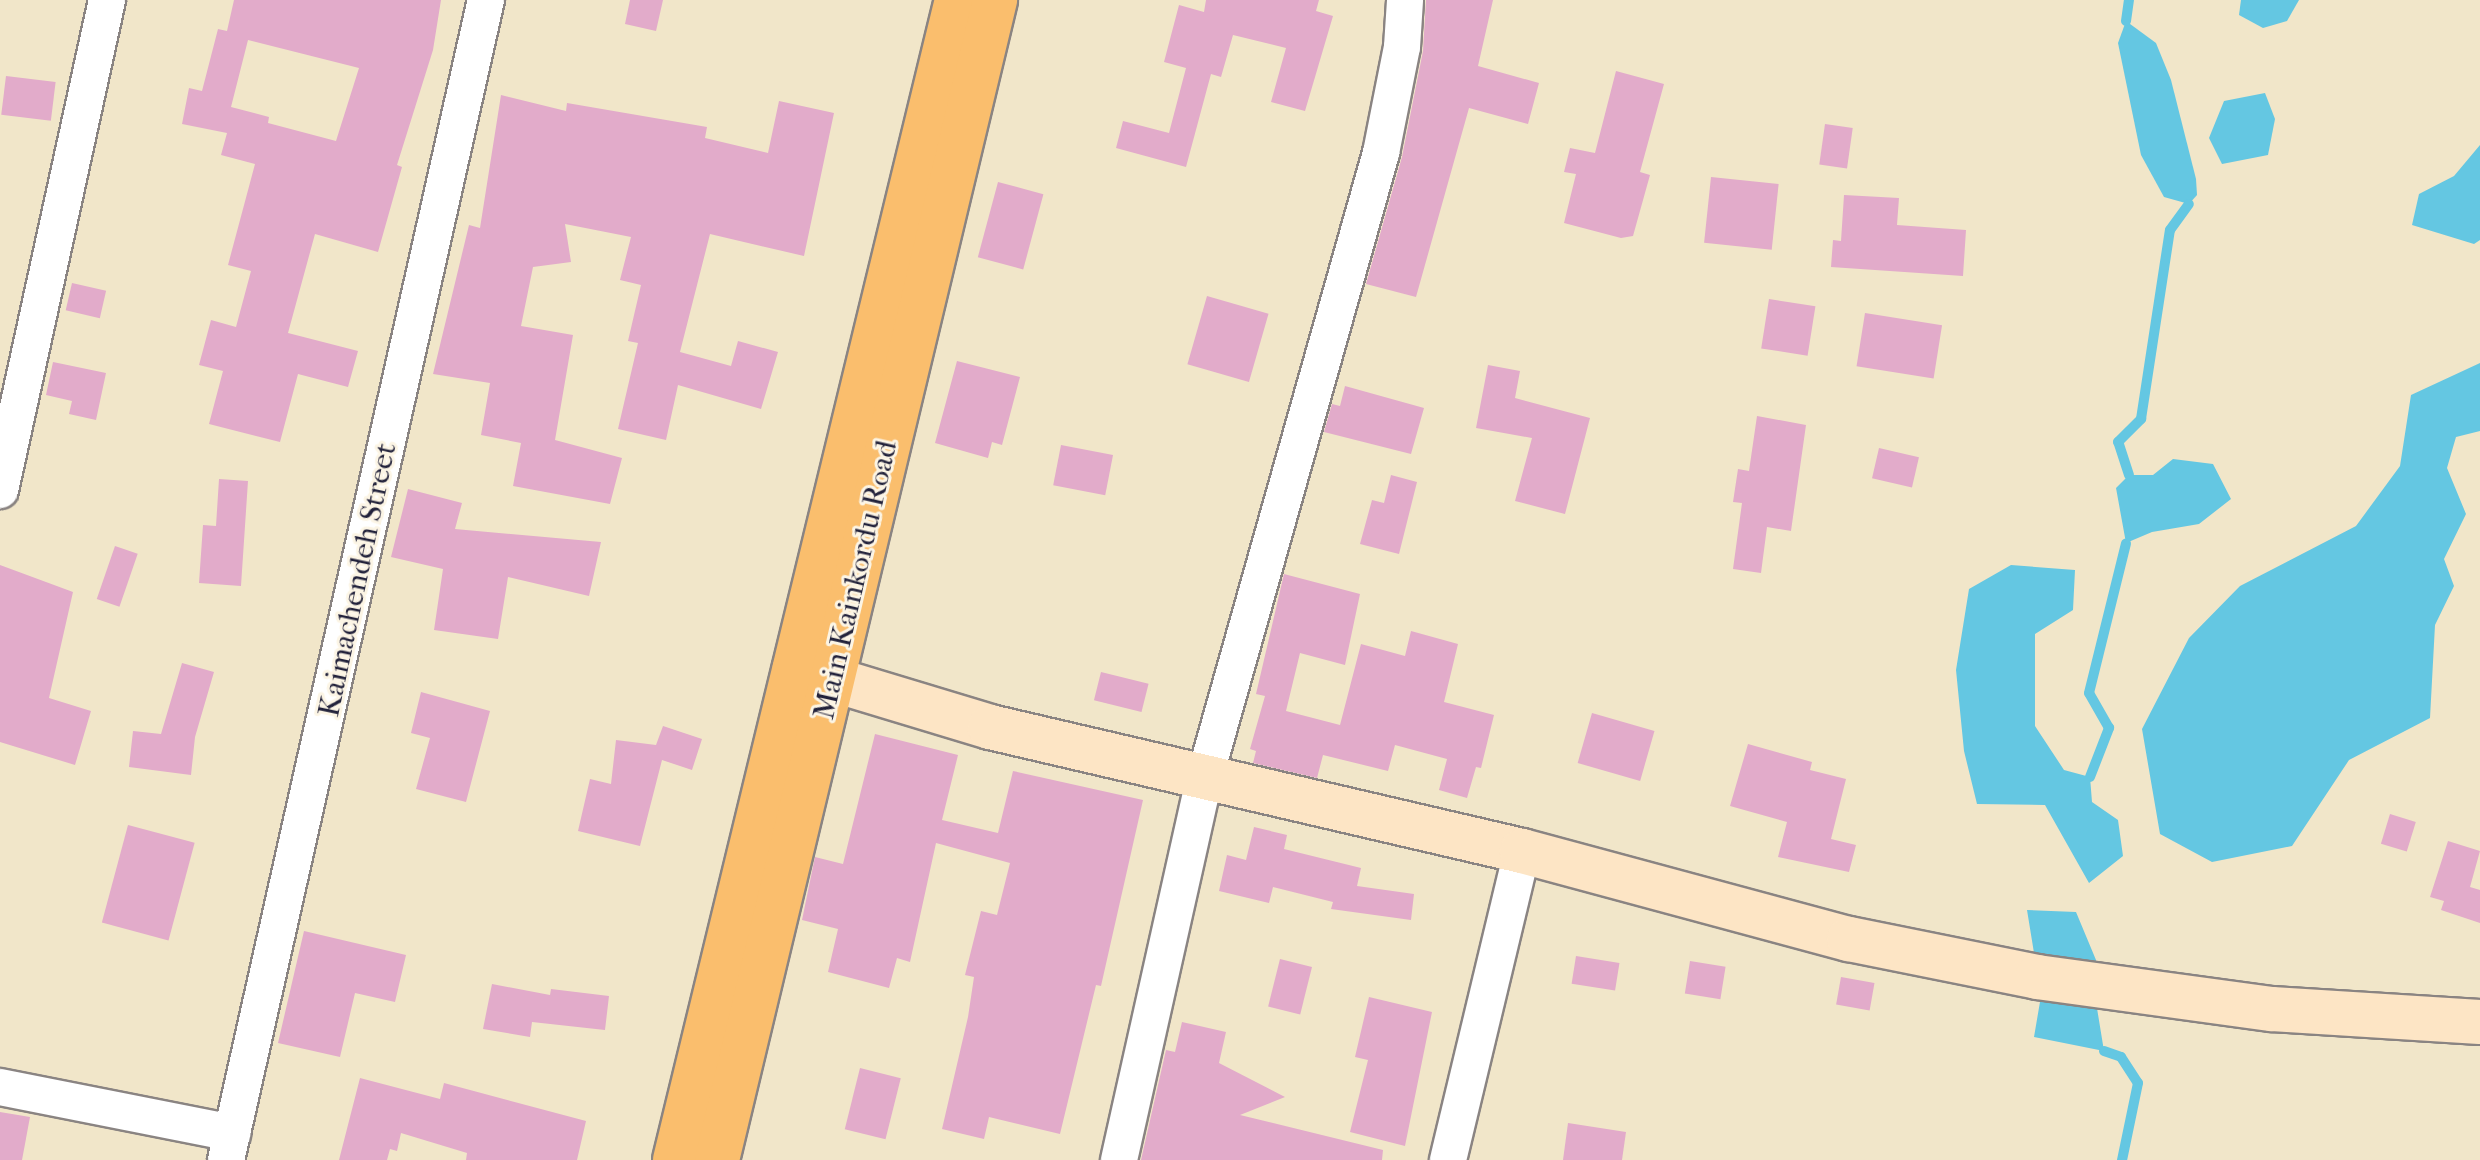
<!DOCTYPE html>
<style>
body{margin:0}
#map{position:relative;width:2480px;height:1160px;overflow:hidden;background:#f1e6c9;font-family:"IM FELL French Canon",serif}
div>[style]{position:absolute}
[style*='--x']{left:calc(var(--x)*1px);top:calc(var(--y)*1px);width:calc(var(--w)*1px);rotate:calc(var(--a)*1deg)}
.water>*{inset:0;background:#64c7e2}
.stream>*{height:10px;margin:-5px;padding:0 5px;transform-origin:5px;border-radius:5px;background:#64c7e2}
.building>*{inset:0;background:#e2abca;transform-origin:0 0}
.roads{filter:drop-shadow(2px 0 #8a8482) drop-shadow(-2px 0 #8a8482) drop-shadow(0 2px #8a8482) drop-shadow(0 -2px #8a8482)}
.minor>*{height:36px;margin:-18px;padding:0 18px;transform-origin:18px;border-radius:18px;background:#fff}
.secondary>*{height:44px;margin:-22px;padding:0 22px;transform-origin:22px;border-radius:22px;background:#fde5c5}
.primary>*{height:44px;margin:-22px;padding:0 22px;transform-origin:22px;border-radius:22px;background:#fabe6d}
span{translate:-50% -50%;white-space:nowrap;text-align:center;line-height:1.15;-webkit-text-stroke:6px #fcf5e5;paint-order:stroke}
.street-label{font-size:30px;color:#22223b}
</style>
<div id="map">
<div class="water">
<div style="clip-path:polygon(2241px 0,2299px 0,2287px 21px,2263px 28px,2239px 15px)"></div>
<div style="clip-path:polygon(2126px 21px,2156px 43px,2171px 80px,2196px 179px,2197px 195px,2189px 204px,2164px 197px,2141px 155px,2118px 43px)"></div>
<div style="clip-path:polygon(2265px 93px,2275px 119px,2268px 155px,2222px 164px,2209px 138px,2224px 101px)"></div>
<div style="clip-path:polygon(2480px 145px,2480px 240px,2474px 244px,2412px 225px,2419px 194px,2454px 176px)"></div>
<div style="clip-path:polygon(2480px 363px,2480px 431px,2456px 437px,2447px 468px,2466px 514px,2444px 559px,2454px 586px,2435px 625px,2430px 718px,2349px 760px,2292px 846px,2212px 862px,2160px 834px,2142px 729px,2189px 638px,2240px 586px,2356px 526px,2400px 466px,2411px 395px)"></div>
<div style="clip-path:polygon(2173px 459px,2213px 464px,2231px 499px,2199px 524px,2152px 532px,2126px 543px,2116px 488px,2129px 475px,2153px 475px)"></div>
<div style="clip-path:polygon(2011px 565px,2075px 570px,2073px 610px,2035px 634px,2035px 726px,2064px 770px,2090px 777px,2092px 802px,2118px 820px,2123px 856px,2089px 883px,2045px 805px,1977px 804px,1964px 751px,1956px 670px,1969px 589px)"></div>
<div style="clip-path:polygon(2027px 910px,2076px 912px,2096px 960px,2095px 996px,2104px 1051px,2034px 1037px,2041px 996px)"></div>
</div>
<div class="stream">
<div style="--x:2126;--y:21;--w:21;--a:-82"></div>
<div style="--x:2129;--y:475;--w:35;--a:-108"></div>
<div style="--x:2118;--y:442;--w:33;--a:-45"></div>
<div style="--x:2141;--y:419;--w:191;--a:-81.3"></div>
<div style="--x:2170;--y:230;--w:32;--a:-54"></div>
<div style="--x:2090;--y:777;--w:53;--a:-68.8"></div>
<div style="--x:2109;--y:728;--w:40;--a:-119.7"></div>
<div style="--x:2089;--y:693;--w:154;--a:-76.1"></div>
<div style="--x:2104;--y:1051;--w:18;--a:19"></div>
<div style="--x:2121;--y:1057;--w:31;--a:57"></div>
<div style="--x:2138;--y:1083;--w:79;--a:101.7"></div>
</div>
<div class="building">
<div style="clip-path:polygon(evenodd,234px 0,441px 0,433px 50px,397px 165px,402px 167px,378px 252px,315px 234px,288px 333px,358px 351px,348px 387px,298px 374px,280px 442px,209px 424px,223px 371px,199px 365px,211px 320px,236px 327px,251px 271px,228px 265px,255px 164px,221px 155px,227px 133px,182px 124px,189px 88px,202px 91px,218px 29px,227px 31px,234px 0,248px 40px,359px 68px,336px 141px,268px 123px,269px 117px,231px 107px,248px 40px)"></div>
<div style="clip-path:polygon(630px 0,663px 0,656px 31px,625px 24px)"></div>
<div style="clip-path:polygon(1206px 0,1319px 0,1316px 11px,1333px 16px,1305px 111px,1271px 102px,1286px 48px,1233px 35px,1221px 77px,1211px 74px,1186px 167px,1116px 148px,1123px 121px,1169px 133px,1186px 68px,1164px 62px,1179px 5px,1204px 12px)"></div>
<div style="clip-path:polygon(1426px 0,1493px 0,1478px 66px,1539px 83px,1528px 124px,1469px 108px,1416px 297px,1366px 284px,1402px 157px,1423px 51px)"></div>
<div style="clip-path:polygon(1616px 71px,1664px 84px,1640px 172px,1650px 175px,1633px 236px,1621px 238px,1564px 223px,1576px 174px,1564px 172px,1570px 148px,1595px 153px)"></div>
<div style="left:6px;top:76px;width:50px;height:39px;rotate:7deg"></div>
<div style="clip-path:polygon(501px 95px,566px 111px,567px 103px,707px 127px,705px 138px,768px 153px,779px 101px,834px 113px,804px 256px,710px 234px,680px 352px,731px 366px,738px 341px,778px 352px,761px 409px,678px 385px,666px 440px,618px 429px,638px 343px,628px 341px,641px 285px,620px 280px,631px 237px,565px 224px,571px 262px,533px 267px,521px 326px,573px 335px,555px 440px,622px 458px,610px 504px,513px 486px,521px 443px,481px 435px,490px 383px,433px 374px,469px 225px,480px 228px)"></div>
<div style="left:1825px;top:124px;width:28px;height:41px;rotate:8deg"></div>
<div style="left:1711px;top:177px;width:68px;height:66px;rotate:6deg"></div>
<div style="left:998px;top:182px;width:47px;height:78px;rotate:15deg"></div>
<div style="clip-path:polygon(1844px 195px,1899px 198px,1897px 225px,1966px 230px,1963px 276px,1831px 267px,1833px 240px,1841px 241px)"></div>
<div style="left:72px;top:283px;width:35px;height:28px;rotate:13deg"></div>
<div style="left:1207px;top:296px;width:64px;height:71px;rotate:16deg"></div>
<div style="left:1769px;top:299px;width:47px;height:50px;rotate:9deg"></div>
<div style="left:1865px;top:313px;width:78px;height:54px;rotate:9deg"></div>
<div style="clip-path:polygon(957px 361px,1020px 377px,1002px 445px,992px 442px,988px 458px,935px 443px)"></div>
<div style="clip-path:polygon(53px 362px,106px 373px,96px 420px,69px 414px,72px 401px,46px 395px)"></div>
<div style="clip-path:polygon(1488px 365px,1520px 371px,1515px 398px,1590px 418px,1565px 514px,1515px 501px,1532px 438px,1476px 428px)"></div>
<div style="clip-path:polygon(1345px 386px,1424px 408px,1411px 454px,1324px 432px,1332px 404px,1340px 406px)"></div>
<div style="clip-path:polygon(1757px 416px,1806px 425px,1791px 531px,1767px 527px,1761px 573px,1733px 569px,1742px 503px,1733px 502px,1738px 469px,1749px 471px)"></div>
<div style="left:1061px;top:445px;width:53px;height:41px;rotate:11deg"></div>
<div style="left:1879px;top:448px;width:41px;height:31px;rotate:13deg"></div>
<div style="clip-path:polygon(1391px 475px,1417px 482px,1399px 554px,1360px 544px,1372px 500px,1384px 503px)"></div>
<div style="clip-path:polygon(219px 479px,248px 481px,241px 586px,199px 583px,203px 525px,216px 526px)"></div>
<div style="clip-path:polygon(408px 489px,462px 503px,455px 529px,601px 542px,589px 596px,508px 577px,498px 639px,434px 630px,443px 569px,391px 557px)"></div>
<div style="left:115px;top:546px;width:24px;height:56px;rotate:19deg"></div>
<div style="clip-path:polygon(0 565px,73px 592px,49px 698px,91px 711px,75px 765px,0 742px)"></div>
<div style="clip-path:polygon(1284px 574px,1360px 594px,1345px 665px,1300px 653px,1286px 711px,1340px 725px,1361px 644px,1405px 656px,1411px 631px,1458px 644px,1444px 702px,1494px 715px,1481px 768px,1476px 767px,1467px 798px,1439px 790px,1447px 759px,1395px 745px,1388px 771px,1323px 755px,1317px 778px,1253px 763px,1256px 751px,1250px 749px,1265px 696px,1256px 694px)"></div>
<div style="clip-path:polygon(182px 663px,214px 672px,195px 737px,191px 775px,129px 767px,133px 731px,161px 734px)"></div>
<div style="left:1101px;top:672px;width:49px;height:29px;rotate:14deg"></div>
<div style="clip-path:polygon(421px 692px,490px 711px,466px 802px,416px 789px,430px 738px,411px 733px)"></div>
<div style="left:1592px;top:713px;width:65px;height:52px;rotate:16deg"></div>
<div style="clip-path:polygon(663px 726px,702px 739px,692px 770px,662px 760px,640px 846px,578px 831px,590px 779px,611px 784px,616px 740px,656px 745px)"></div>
<div style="clip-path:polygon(875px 734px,958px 755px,942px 820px,998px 833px,1013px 771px,1143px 800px,1101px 986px,1096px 985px,1060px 1134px,989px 1117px,984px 1139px,942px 1129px,968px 1017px,974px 977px,965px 975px,981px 911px,997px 915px,1010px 863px,936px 843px,910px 962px,897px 958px,889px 988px,828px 972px,838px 929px,802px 920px,815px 857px,843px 864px)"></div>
<div style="clip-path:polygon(1748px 744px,1812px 762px,1810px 770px,1846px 779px,1831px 839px,1856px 845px,1849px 872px,1778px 857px,1787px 822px,1730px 806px)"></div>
<div style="left:2390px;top:814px;width:27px;height:31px;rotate:17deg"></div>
<div style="left:128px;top:825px;width:69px;height:101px;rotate:15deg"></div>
<div style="clip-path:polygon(1254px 827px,1287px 835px,1284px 849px,1361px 868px,1357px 886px,1414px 894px,1411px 920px,1331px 909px,1333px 902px,1273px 887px,1269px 903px,1219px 891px,1227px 855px,1246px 860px)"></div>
<div style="clip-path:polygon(2448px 841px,2480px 851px,2470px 887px,2480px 890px,2480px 923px,2441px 910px,2444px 901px,2430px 897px)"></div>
<div style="clip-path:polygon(304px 931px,406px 955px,395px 1002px,355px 993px,340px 1057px,278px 1043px)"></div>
<div style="left:1576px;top:956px;width:44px;height:28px;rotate:9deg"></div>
<div style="left:1280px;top:959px;width:33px;height:49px;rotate:14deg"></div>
<div style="left:1690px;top:961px;width:36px;height:33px;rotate:9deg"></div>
<div style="left:1841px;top:977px;width:34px;height:28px;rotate:10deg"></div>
<div style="clip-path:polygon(492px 984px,550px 995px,551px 989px,609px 996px,605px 1030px,532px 1022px,530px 1037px,483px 1029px)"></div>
<div style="clip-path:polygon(1369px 997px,1432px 1012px,1405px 1146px,1350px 1132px,1368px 1060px,1355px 1057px)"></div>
<div style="clip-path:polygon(1182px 1022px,1226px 1032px,1219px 1063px,1285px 1097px,1240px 1115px,1383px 1150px,1382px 1160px,1141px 1160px,1166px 1050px,1175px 1052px)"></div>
<div style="left:860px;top:1068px;width:42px;height:63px;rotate:14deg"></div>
<div style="clip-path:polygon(360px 1078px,440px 1099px,444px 1083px,586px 1121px,577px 1160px,466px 1160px,467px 1153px,401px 1133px,397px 1151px,390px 1149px,387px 1160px,339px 1160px)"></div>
<div style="clip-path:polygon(0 1112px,30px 1117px,22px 1160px,0 1160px)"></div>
<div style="clip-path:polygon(1568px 1123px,1626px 1132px,1622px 1160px,1563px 1160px)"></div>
</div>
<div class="roads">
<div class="minor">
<div style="--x:0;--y:490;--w:502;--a:-77.68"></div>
<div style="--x:0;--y:1087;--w:237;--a:11.2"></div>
<div style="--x:226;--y:1160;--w:1189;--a:-77.37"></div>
<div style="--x:1119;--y:1160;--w:389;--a:-77.4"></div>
<div style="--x:1204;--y:780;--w:652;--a:-74.24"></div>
<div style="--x:1381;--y:153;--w:108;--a:-78.8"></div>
<div style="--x:1402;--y:47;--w:47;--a:-86.3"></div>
<div style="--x:1448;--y:1160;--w:318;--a:-76.5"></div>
</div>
<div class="secondary">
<div style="--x:795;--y:668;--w:204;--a:16.8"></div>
<div style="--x:990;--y:727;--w:546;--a:13.12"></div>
<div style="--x:1522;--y:851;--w:339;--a:15.1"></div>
<div style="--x:1849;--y:939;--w:192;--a:11.4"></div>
<div style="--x:2037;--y:977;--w:237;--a:7.8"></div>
<div style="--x:2272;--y:1009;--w:208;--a:3.6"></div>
</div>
<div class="primary">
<div style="--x:675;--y:1160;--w:1194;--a:-76.34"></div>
<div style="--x:717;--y:1160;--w:1193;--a:-76.52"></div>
</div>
</div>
<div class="street-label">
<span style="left:358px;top:580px;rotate:-78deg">Kaimachendeh Street</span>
<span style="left:856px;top:580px;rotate:-77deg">Main Kainkordu Road</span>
</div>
</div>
